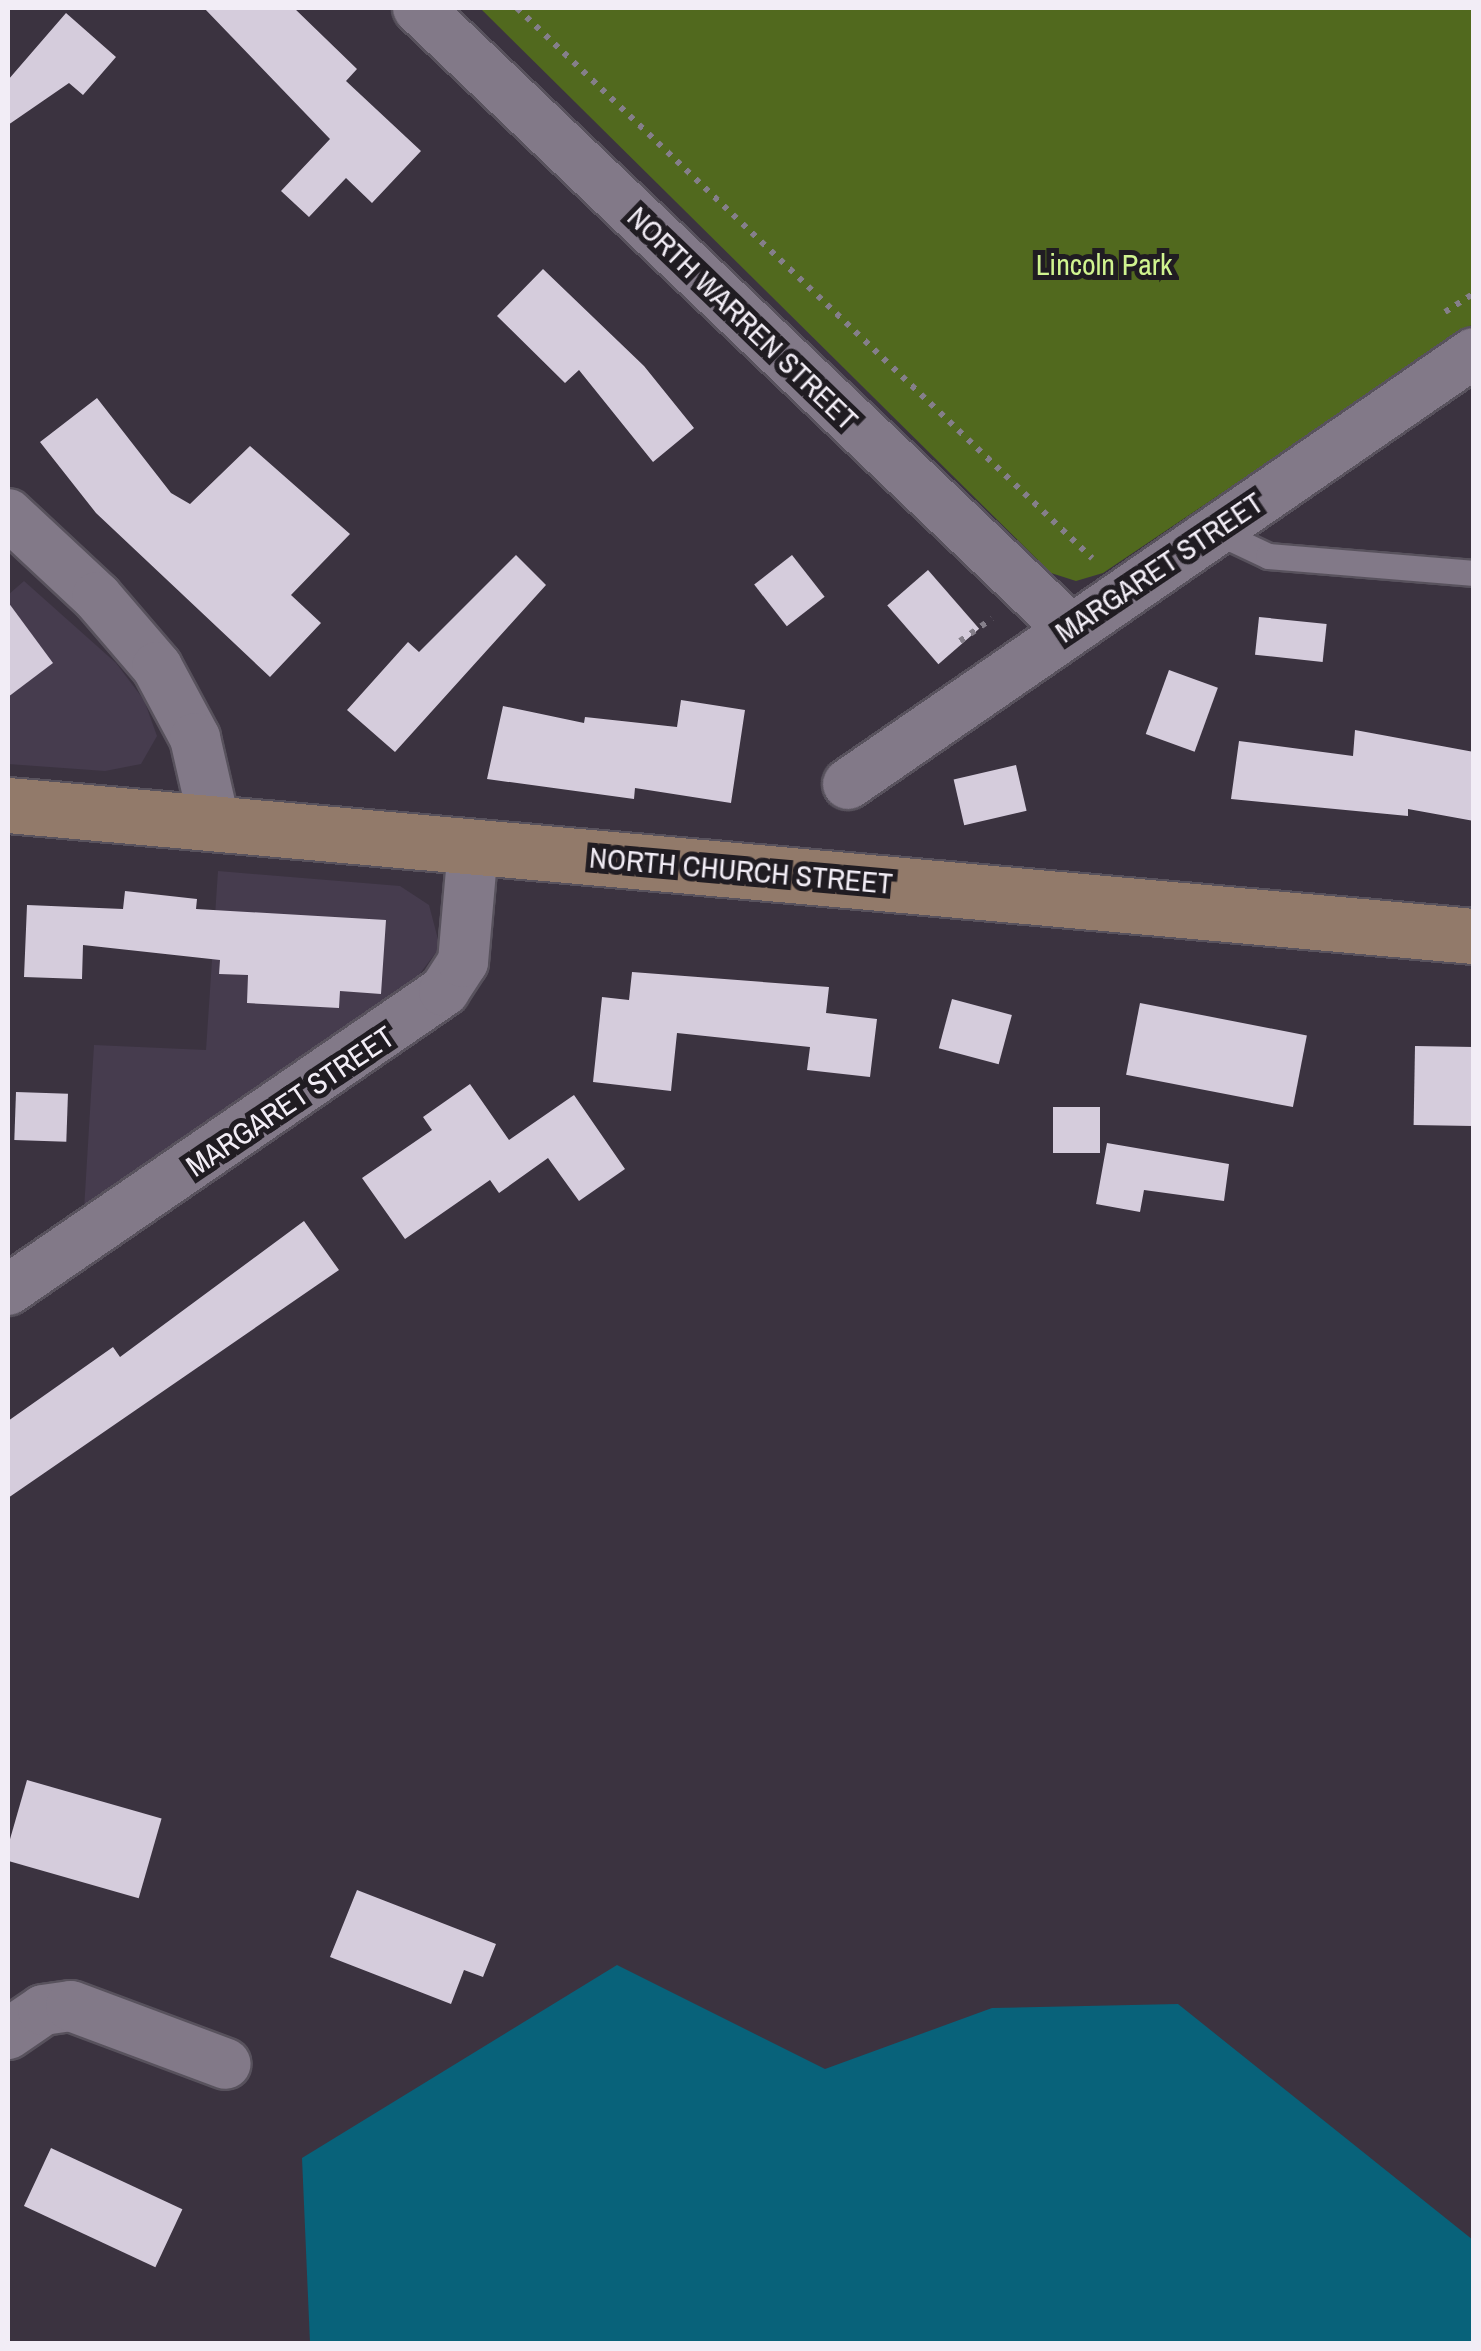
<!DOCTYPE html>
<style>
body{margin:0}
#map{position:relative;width:1481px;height:2351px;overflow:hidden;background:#3b3340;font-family:"Archivo Narrow",sans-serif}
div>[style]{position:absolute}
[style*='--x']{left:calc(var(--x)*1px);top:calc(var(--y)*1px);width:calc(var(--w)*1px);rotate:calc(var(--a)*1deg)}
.built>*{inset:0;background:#463c4e}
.green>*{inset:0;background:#51691e}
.water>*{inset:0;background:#08627a}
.building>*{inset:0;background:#d5ccdc;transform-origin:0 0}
.path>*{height:6px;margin-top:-3px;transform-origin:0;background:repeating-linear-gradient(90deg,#857f8a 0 5px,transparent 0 13px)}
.roads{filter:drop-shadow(2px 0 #58525d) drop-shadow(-2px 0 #58525d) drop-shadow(0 2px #58525d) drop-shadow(0 -2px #58525d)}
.service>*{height:25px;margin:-12.5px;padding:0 12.5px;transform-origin:12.5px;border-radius:12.5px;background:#827988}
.minor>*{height:50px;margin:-25px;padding:0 25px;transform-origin:25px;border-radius:25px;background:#827988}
.secondary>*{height:55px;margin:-27.5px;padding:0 27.5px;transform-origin:27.5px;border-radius:27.5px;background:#927a6a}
span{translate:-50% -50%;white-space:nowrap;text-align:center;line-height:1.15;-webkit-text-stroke:10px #201c22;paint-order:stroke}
.park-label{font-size:30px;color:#d0f48f}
.street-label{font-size:30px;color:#f2edf6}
.frame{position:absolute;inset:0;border:10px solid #f2edf6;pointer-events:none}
</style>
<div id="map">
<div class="built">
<div style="clip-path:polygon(24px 581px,116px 663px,144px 700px,157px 736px,141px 764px,105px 771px,8px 764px,8px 595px)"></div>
<div style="clip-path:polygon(218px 871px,400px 886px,429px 905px,440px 947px,403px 996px,84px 1210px,94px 1045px,206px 1050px)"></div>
</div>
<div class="green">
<div style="clip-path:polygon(480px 8px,1473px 8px,1473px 324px,1103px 573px,1076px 581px,1051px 573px)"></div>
</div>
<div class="water">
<div style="clip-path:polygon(617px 1965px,825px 2069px,992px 2008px,1178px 2004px,1473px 2240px,1473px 2343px,310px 2343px,302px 2158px)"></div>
</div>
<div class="building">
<div style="clip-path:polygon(204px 8px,294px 8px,357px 69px,346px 81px,421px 151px,372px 203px,346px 178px,309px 217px,281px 191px,330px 139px)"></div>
<div style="clip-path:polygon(66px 13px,116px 57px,83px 95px,69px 83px,8px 125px,8px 80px)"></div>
<div style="clip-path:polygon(543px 269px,644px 366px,694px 428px,653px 462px,579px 370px,565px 383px,497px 316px)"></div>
<div style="clip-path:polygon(97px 398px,171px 493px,190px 504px,250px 446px,350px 534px,291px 595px,321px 623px,270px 677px,96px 513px,40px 442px)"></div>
<div style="clip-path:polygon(516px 555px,546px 585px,395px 752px,347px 710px,408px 642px,419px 652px)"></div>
<div style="left:792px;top:555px;width:53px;height:48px;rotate:52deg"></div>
<div style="left:928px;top:570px;width:78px;height:54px;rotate:49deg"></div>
<div style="clip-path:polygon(8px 602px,53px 663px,8px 697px)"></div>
<div style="left:1259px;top:617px;width:68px;height:38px;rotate:6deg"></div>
<div style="left:1169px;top:670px;width:52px;height:68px;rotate:20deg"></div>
<div style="clip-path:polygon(681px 700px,745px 710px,731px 803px,635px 788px,634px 799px,487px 779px,503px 706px,584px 723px,585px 717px,677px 727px)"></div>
<div style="clip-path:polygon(1355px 730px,1474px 752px,1474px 821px,1408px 809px,1408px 816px,1231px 799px,1239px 741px,1353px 756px)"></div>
<div style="left:1016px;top:765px;width:47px;height:64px;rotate:77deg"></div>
<div style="clip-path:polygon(125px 891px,197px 899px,196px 909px,386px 920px,381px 994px,340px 991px,339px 1008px,247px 1003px,248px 975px,219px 974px,220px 960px,83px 945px,82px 979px,24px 977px,27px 905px,123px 909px)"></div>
<div style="clip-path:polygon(632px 972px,829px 987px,826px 1013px,877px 1019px,870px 1077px,807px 1070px,810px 1047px,677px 1033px,671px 1091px,593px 1082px,602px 997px,629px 1000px)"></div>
<div style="left:952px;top:999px;width:62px;height:51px;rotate:15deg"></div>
<div style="left:1140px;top:1003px;width:170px;height:73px;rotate:11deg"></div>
<div style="left:1415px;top:1046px;width:59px;height:79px;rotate:1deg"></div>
<div style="clip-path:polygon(470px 1084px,509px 1140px,574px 1095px,625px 1169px,579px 1201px,548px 1158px,499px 1193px,490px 1180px,405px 1239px,362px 1178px,432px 1130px,423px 1117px)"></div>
<div style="left:16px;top:1092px;width:52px;height:48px;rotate:2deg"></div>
<div style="left:1100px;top:1107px;width:46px;height:47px;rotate:90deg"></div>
<div style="clip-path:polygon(1107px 1143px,1229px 1164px,1224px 1201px,1144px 1190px,1140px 1212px,1096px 1204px)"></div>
<div style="clip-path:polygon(304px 1221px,339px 1270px,8px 1498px,8px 1421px,113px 1347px,120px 1357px)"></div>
<div style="left:27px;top:1780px;width:140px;height:83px;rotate:16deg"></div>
<div style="clip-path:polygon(357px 1890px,496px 1944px,483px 1977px,464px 1970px,451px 2004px,330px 1957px)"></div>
<div style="left:51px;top:2148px;width:145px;height:64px;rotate:25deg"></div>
</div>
<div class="path">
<div style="--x:517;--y:8;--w:796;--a:43.73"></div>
<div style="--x:1445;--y:312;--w:35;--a:-33"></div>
<div style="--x:960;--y:641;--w:39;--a:-35"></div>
</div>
<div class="roads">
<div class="service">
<div style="--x:1213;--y:530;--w:61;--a:25.3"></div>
<div style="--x:1268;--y:556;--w:207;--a:4.7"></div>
</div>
<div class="minor">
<div style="--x:418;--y:8;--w:899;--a:43.6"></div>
<div style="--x:8;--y:514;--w:122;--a:43"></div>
<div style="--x:97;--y:597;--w:92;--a:49.4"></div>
<div style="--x:157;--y:667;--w:81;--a:61.8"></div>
<div style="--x:195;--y:738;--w:85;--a:77.1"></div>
<div style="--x:848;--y:784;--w:760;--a:-34.55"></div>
<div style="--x:8;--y:1290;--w:529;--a:-34.44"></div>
<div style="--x:444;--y:991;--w:35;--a:-57"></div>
<div style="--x:463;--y:962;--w:115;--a:-85"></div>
<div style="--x:8;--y:2034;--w:42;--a:-34.4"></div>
<div style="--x:43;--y:2010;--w:28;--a:-8"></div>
<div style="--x:71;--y:2006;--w:165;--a:20.5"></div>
</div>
<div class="secondary">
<div style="--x:8;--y:805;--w:1472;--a:5.11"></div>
</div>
</div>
<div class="park-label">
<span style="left:1104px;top:264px">Lincoln Park</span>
</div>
<div class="street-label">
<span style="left:743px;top:318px;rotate:44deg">NORTH WARREN STREET</span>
<span style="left:1159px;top:567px;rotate:-34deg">MARGARET STREET</span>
<span style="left:741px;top:870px;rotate:5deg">NORTH CHURCH STREET</span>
<span style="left:290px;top:1101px;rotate:-34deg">MARGARET STREET</span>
</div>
<div class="frame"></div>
</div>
